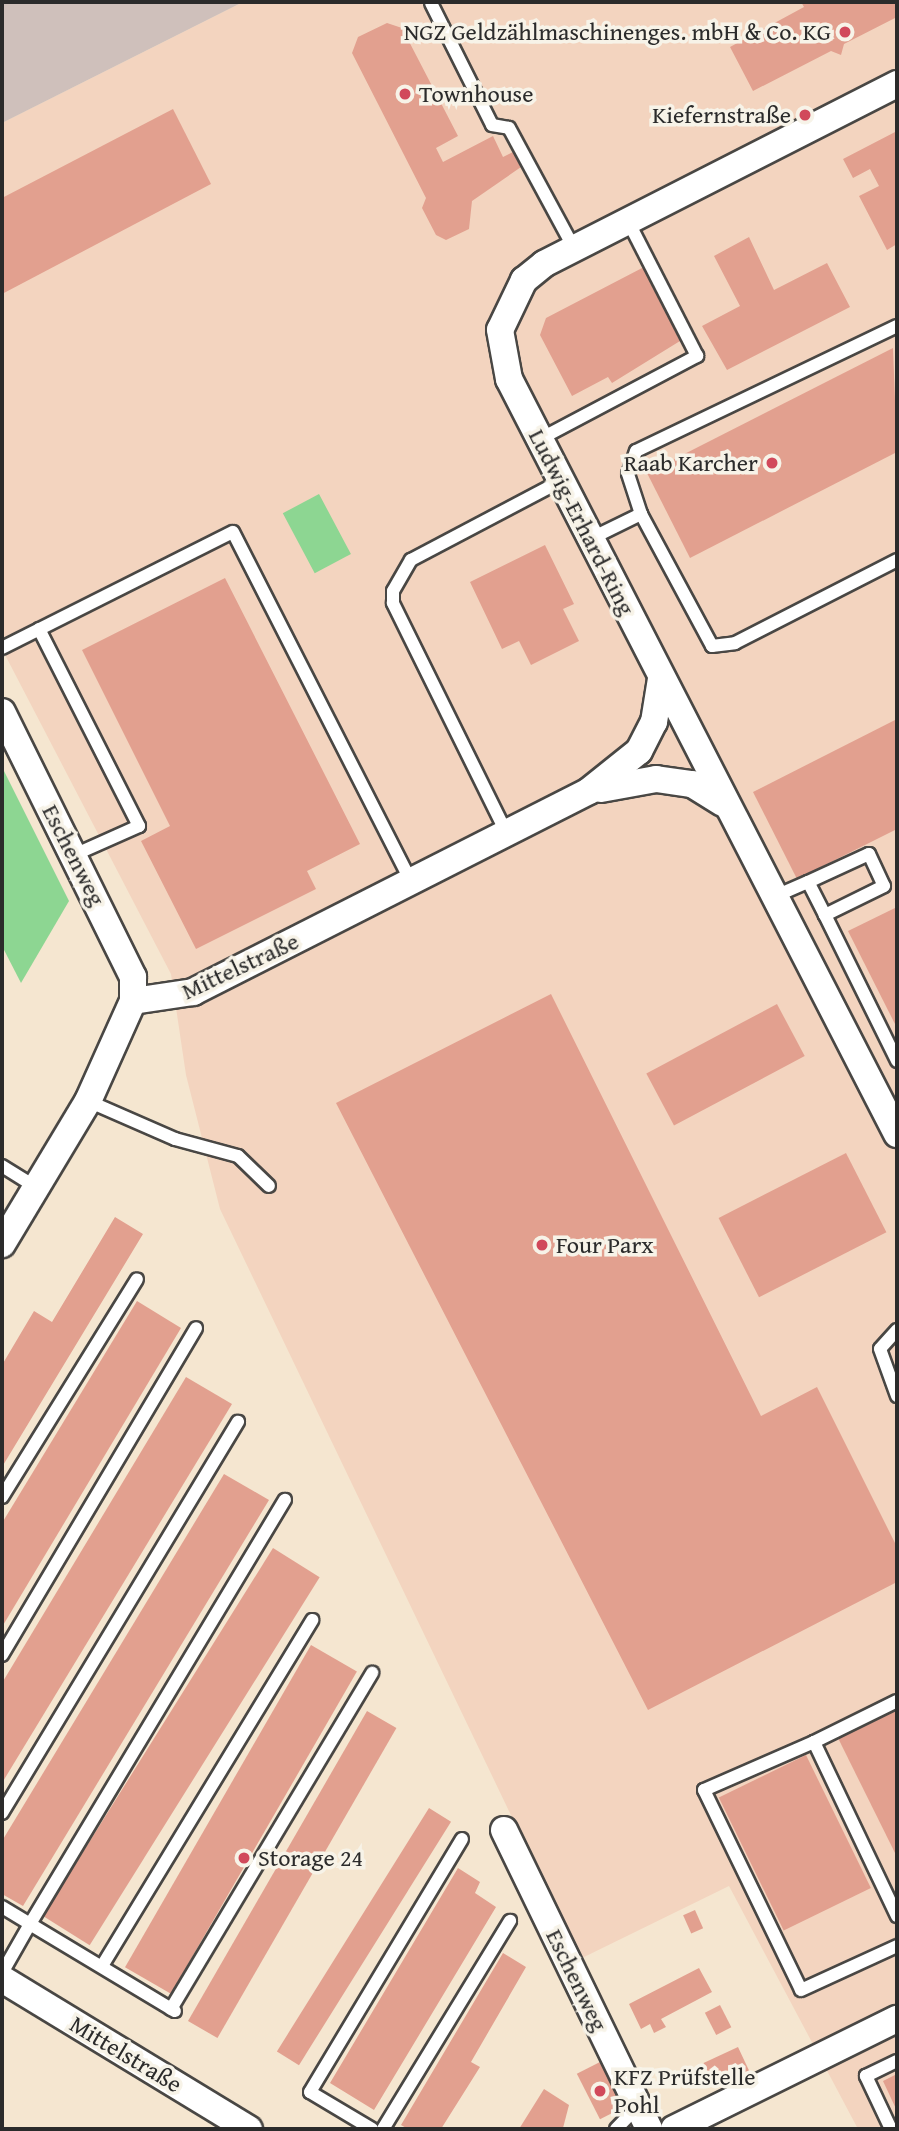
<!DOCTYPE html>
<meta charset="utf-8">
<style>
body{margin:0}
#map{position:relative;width:899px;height:2131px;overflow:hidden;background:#f5e6d0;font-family:"Gentium Book Plus",serif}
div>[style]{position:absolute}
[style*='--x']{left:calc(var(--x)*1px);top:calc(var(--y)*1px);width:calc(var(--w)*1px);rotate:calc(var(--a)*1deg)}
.built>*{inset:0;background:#f3d4bf}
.industrial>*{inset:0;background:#cfc0bb}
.green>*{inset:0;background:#8dd692;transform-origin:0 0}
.building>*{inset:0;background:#e2a08f;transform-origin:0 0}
.roads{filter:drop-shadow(2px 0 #494744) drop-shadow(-2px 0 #494744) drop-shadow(0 2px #494744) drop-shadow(0 -2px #494744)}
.lane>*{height:12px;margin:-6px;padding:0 6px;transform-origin:6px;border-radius:6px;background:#fff}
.street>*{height:26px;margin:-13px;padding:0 13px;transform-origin:13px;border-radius:13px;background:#fff}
.dots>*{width:19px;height:19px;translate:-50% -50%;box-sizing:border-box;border:4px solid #f7f3e8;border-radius:50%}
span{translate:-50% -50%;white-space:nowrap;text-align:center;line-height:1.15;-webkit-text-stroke:7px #f7f3e8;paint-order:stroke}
.poi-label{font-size:24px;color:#2b2b2b}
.right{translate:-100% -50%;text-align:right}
.left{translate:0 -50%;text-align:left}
.street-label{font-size:24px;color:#2b2b2b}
.frame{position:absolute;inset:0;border:4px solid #2b2b2b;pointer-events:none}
</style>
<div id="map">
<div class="built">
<div style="clip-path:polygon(243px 2px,897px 2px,897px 2129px,858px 2129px,729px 1886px,580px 1959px,220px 1209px,186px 1075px,171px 974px,2px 649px,2px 123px)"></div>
</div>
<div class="industrial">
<div style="clip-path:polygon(2px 2px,243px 2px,2px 123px)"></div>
</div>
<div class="green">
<div style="left:319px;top:494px;width:68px;height:41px;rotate:62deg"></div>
<div style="clip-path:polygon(2px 767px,69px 901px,21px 983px,2px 946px)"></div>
</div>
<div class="building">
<div style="clip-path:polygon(801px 2px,897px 2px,897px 17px,844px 44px,841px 55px,831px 51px,753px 91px,730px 47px,804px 7px)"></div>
<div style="clip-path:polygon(387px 23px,402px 28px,458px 136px,436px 148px,443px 162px,493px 136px,503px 157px,513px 152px,521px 167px,472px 201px,469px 229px,446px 240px,436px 235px,422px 208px,426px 198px,352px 53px,358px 37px)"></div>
<div style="clip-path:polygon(173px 109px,211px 184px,2px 294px,2px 198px)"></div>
<div style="clip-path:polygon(897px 131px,897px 244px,887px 250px,859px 196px,879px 186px,870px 169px,853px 178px,843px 159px)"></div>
<div style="clip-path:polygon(749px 237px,774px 290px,827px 263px,850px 307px,727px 370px,702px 326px,740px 306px,714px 256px)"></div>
<div style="clip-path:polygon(644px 267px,680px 341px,612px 383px,608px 377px,572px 396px,540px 335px,546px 318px)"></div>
<div style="clip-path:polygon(893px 348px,897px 452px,690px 558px,647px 473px)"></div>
<div style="clip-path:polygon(545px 545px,574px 604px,563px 609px,579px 641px,531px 665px,519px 641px,502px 649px,470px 582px)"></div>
<div style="clip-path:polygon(225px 578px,360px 844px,307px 871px,316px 889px,196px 949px,141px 841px,170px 826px,82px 650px)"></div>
<div style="clip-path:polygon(897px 719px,897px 829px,797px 879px,753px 792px)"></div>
<div style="clip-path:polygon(897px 907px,897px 1028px,848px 931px)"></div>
<div style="clip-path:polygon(551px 994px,761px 1416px,817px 1387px,897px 1547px,897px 1582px,648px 1710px,336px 1103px)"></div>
<div style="left:777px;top:1004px;width:59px;height:148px;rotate:62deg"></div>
<div style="left:846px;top:1153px;width:89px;height:143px;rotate:63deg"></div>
<div style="clip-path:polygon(115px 1217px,143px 1234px,2px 1467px,2px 1365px,34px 1311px,52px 1322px)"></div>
<div style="clip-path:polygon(137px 1301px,181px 1328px,2px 1627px,2px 1523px)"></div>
<div style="clip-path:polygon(186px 1377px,232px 1404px,2px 1783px,2px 1683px)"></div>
<div style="clip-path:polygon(224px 1474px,269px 1500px,23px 1906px,2px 1894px,2px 1841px)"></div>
<div style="left:273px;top:1548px;width:55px;height:434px;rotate:32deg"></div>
<div style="left:311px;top:1645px;width:53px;height:372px;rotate:30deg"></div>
<div style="clip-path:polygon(897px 1709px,897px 1857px,838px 1738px)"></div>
<div style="left:367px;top:1711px;width:34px;height:358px;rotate:30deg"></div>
<div style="left:806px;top:1755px;width:148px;height:97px;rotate:64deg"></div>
<div style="left:429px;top:1808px;width:26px;height:287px;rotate:32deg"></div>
<div style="clip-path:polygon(458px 1868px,480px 1882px,475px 1893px,496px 1907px,374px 2110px,330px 2083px)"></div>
<div style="left:695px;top:1910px;width:20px;height:13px;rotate:66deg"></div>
<div style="clip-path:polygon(503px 1953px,526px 1967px,471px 2062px,480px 2067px,441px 2129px,408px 2129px,401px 2125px)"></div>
<div style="clip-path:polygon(699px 1968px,712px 1992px,661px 2019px,666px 2027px,654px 2033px,650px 2024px,641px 2029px,629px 2004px)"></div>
<div style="left:720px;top:2005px;width:25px;height:17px;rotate:63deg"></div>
<div style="left:738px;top:2047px;width:26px;height:38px;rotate:65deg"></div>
<div style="left:600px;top:2062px;width:51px;height:26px;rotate:63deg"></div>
<div style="clip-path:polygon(897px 2074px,897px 2111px,883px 2081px)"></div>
<div style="clip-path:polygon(544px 2089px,569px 2105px,563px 2128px,519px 2129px)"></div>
</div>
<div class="roads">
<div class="lane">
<div style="--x:431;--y:3;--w:136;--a:63.4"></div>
<div style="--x:492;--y:125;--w:17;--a:10"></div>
<div style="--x:509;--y:128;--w:136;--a:61.6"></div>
<div style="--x:897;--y:326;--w:289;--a:154.4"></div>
<div style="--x:636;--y:451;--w:24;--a:109"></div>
<div style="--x:628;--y:474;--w:42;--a:72"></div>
<div style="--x:641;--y:514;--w:150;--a:61.7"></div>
<div style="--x:712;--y:646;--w:23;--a:-7"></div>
<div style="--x:735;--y:643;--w:182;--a:-27.1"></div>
<div style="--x:540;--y:439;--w:178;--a:-27.9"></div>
<div style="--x:697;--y:356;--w:152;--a:-117.1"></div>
<div style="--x:590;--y:539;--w:57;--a:-26.1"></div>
<div style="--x:39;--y:629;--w:221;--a:63.1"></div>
<div style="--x:139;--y:826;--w:71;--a:156"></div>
<div style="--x:2;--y:648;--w:258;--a:-26.7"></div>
<div style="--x:233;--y:532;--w:392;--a:63"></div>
<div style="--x:507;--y:834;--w:258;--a:-116.3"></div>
<div style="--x:393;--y:603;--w:12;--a:-90"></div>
<div style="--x:393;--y:591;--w:36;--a:-60"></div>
<div style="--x:411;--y:560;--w:170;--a:-27.8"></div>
<div style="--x:771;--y:898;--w:40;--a:-23.4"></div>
<div style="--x:808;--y:882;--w:67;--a:-24.7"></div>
<div style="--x:869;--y:854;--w:35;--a:65"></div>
<div style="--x:884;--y:886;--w:66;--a:153.8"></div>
<div style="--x:825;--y:915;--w:37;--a:-117"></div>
<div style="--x:825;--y:915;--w:163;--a:63.7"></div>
<div style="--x:88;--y:1101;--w:95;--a:23.6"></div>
<div style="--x:175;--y:1139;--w:65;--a:15.1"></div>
<div style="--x:238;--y:1156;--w:43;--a:44.1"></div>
<div style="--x:2;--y:1166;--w:40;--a:32"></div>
<div style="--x:897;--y:1330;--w:25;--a:132"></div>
<div style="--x:880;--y:1349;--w:50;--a:70.1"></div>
<div style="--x:2;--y:1497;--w:256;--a:-58.2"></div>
<div style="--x:2;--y:1655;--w:380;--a:-59.3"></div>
<div style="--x:897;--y:1701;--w:93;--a:153.7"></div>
<div style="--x:814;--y:1742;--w:193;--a:64.5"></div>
<div style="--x:814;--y:1742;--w:120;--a:156.4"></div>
<div style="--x:704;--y:1790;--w:222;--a:64.1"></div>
<div style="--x:801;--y:1990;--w:106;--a:-24.6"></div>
<div style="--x:2;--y:1813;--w:457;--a:-58.9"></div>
<div style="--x:2;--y:1907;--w:33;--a:31"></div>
<div style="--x:30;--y:1924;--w:495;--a:-59"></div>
<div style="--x:102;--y:1966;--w:405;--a:-58.7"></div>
<div style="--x:2;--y:1973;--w:56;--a:-60.3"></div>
<div style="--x:30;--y:1924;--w:169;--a:31"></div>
<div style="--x:171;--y:2009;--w:392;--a:-59.1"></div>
<div style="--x:372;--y:2129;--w:72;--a:-149.2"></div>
<div style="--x:310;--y:2092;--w:295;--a:-59"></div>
<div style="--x:383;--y:2129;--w:244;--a:-58.6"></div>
<div style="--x:616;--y:2129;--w:32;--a:-46"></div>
<div style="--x:891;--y:2129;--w:59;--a:-115.3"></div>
<div style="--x:866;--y:2076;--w:34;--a:-26"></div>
</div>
<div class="street">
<div style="--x:897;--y:84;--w:396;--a:153"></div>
<div style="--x:544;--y:264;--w:26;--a:141"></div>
<div style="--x:524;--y:280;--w:55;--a:115.6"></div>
<div style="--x:500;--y:330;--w:50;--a:79.6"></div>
<div style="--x:509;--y:379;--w:849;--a:62.8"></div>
<div style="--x:2;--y:712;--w:296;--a:63.7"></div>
<div style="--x:133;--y:977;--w:24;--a:90"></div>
<div style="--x:133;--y:1001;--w:110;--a:114.2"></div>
<div style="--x:88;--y:1101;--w:167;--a:121"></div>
<div style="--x:601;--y:789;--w:56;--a:-10.3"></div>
<div style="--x:656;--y:779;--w:36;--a:8"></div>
<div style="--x:692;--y:784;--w:36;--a:32"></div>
<div style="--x:133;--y:1001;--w:61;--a:-8.5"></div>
<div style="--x:193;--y:992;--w:444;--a:-26.9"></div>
<div style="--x:589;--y:791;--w:64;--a:-38.7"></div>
<div style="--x:639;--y:751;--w:33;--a:-63"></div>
<div style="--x:654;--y:722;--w:44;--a:-80.8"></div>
<div style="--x:504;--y:1830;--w:332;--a:64.1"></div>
<div style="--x:2;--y:1979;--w:289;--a:31.3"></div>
<div style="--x:674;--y:2129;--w:249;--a:-26.3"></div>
</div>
</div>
<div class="dots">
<div style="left:845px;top:32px;background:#d1495b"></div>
<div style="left:405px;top:94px;background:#d1495b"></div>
<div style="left:805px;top:115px;background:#d1495b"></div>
<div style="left:772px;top:463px;background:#d1495b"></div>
<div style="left:542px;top:1245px;background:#d1495b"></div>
<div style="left:244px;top:1858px;background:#d1495b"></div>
<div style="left:600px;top:2091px;background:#d1495b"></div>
</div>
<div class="poi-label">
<span class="right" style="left:831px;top:32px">NGZ Geldzählmaschinenges. mbH &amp; Co. KG</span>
<span class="left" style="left:419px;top:94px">Townhouse</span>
<span class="right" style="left:791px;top:115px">Kiefernstraße</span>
<span class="right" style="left:758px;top:463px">Raab Karcher</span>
<span class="left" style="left:556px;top:1245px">Four Parx</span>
<span class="left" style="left:258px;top:1858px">Storage 24</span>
<span class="left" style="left:614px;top:2091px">KFZ Prüfstelle<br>Pohl</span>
</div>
<div class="street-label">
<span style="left:582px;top:522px;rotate:63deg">Ludwig-Erhard-Ring</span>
<span style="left:74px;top:855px;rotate:63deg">Eschenweg</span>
<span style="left:240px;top:966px;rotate:-25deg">Mittelstraße</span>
<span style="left:577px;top:1980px;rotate:64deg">Eschenweg</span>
<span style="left:126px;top:2054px;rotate:31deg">Mittelstraße</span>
</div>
<div class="frame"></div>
</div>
